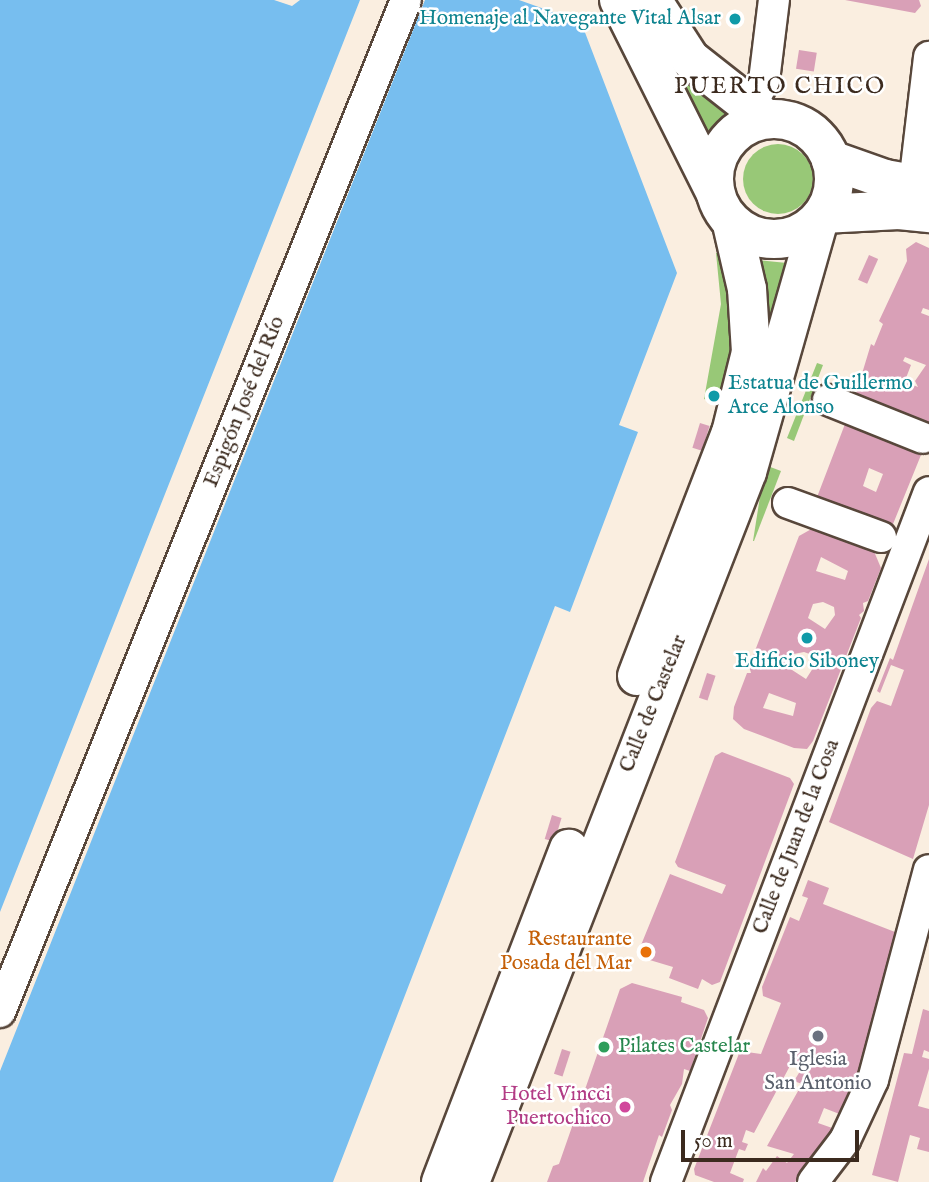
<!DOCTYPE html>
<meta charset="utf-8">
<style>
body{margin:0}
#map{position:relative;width:929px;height:1182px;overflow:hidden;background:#faeee0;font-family:"IM FELL English",serif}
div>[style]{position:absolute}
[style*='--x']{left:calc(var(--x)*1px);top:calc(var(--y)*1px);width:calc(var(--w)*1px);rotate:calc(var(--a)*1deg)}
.green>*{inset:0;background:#98c877}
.round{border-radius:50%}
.water>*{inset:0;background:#77beef}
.building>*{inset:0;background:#d9a0b7;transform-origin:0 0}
.roads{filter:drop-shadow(2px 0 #58473b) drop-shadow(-2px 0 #58473b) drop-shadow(0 2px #58473b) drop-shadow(0 -2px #58473b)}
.minor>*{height:30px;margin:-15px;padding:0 15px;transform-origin:15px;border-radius:15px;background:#fff}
.major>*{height:38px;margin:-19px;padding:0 19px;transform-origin:19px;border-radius:19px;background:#fff}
.major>.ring{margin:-19px;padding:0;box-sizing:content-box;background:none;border:38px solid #fff;border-radius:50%}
.dots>*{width:19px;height:19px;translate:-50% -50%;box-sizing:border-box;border:4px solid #fff;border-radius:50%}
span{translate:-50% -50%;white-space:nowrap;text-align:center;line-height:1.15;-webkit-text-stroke:5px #fff;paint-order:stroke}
.culture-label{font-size:21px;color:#0d838f}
.right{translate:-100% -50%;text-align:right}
.left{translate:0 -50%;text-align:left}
.street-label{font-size:21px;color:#3b2a1e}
.food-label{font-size:21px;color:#c56008}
.leisure-label{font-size:21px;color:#27864d}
.worship-label{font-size:21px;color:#5b616d}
.hotel-label{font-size:21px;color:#b23c85}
.neighbourhood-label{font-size:23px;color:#3b2a1e;letter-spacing:2px}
.scale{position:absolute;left:681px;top:1130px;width:178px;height:32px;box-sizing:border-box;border:4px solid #3b2a1e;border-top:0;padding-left:9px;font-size:21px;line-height:24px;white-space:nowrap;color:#3b2a1e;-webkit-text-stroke:5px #fff;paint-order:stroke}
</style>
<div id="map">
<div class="green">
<div style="clip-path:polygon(672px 63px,727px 113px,707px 133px,699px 121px)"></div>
<div class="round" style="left:743px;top:144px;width:70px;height:70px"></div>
<div style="clip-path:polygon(716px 253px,721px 253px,725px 266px,735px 343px,724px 405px,704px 399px,721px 304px)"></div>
<div style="clip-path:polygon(757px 260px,797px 264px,770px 358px)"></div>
<div style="clip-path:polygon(817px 363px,823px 365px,794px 441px,787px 438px)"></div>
<div style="clip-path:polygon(765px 465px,781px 471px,754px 541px,753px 541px)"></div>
</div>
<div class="water">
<div style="clip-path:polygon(0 0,274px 0,292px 6px,300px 0,360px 0,0 912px)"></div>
<div style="clip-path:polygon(425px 0,519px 0,581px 22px,677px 273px,619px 425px,638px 432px,570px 612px,555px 606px,333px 1182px,0 1182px,0 1071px)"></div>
</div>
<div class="building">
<div style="clip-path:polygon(845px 0,919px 0,921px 6px,915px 13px)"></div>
<div style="left:799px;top:50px;width:18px;height:19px;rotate:9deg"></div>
<div style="clip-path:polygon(evenodd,916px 242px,929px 248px,929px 310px,923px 308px,921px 313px,929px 316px,929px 429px,854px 400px,871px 344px,874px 346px,883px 324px,879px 321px,907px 261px,906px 249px,916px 242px,905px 357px,926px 365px,915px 381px,918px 387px,896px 378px,906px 378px,911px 365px,903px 361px,905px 357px)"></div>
<div style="left:869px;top:255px;width:10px;height:27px;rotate:24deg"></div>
<div style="left:700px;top:423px;width:10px;height:26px;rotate:17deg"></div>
<div style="clip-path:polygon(evenodd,845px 424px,874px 436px,878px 426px,895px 433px,891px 443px,921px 455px,891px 529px,814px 505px,845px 424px,869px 468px,883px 474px,876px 492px,863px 486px,869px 468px)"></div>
<div style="clip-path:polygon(evenodd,815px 527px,873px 549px,881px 568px,868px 601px,863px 603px,864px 611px,859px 615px,861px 618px,813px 741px,807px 749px,794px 748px,744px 729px,733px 719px,734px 707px,747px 673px,751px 673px,749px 666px,756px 661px,753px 656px,799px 536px,815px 527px,821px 557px,848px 571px,845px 580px,816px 571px,821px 557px,815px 527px,823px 602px,834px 607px,835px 615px,825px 629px,808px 618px,813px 604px,823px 602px,815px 527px,804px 652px,815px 656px,815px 665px,806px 679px,789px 668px,794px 654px,804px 652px,815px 527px,769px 693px,796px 703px,793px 716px,763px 708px,769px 693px)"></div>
<div style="clip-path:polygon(929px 559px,929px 805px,913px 859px,829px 822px,871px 708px,877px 701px,891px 706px,904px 670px,891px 665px,880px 693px,877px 691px,890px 658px,893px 660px)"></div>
<div style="left:707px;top:673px;width:9px;height:26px;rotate:18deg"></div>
<div style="clip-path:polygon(722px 752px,790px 778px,794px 784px,720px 982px,712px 985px,702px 979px,698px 989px,669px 978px,673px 967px,643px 958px,639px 950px,670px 874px,722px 894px,726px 885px,678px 867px,675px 862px,715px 756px)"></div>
<div style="left:552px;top:815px;width:10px;height:25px;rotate:17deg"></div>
<div style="clip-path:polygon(808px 880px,829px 888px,823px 904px,895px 932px,861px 1069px,842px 1115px,824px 1108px,818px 1123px,835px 1129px,795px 1182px,756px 1182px,763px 1168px,766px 1171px,777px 1156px,787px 1163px,794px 1154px,767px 1146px,802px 1084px,794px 1081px,802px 1068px,791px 1064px,754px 1133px,746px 1130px,742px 1142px,748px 1144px,745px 1151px,739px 1149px,730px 1173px,744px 1179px,743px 1182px,714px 1182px,695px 1175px,694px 1169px,740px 1051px,761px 1054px,781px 1003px,763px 996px,762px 987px,790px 917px,799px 921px,808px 898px,802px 896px)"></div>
<div style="clip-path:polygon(632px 983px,682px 997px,681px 1002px,704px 1010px,708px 1018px,690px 1071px,684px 1069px,682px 1084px,670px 1105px,672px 1110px,662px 1137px,659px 1135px,643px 1182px,547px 1182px,553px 1166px,559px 1164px,620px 989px)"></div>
<div style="clip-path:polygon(923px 1009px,929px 1011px,929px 1052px,924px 1050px,922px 1057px,929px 1059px,929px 1069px,918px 1106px,929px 1109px,929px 1152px,917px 1149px,920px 1138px,910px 1135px,898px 1182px,872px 1175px,904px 1053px,912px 1054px)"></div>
<div style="left:562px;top:1049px;width:9px;height:26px;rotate:18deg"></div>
</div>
<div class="roads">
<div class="minor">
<div style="--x:750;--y:108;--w:30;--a:-63"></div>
<div style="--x:764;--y:81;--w:82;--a:-83"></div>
<div style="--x:914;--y:185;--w:129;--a:-83.3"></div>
<div style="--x:828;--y:400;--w:102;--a:21.8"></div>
<div style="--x:788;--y:503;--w:99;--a:20.1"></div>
<div style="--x:0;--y:1012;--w:1090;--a:-68.14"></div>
<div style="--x:666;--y:1182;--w:738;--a:-69.14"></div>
<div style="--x:813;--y:1182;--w:53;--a:-52.7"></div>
<div style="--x:845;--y:1140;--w:66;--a:-65"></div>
<div style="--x:873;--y:1080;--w:217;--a:-75.1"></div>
</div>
<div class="major">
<div style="--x:619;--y:0;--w:215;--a:63.4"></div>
<div style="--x:652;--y:0;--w:70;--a:57.2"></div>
<div style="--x:690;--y:59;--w:95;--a:38.2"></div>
<div class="ring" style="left:714px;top:119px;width:82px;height:82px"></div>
<div style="--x:831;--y:160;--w:57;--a:19.4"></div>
<div style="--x:885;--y:179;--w:45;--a:10.3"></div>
<div style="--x:823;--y:214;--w:76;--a:-3"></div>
<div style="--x:899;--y:210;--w:30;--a:6"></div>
<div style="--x:637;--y:676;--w:261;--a:-68.9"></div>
<div style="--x:731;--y:433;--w:83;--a:-76.1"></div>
<div style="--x:751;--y:352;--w:63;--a:-93.6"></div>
<div style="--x:747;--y:289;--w:67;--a:-103"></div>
<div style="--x:441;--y:1182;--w:357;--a:-69"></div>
<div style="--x:470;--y:1182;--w:762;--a:-68.69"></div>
<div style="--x:747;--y:472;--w:262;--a:-74.1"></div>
</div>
</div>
<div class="dots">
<div style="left:735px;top:19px;background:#0f9aa8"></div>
<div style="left:714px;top:396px;background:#0f9aa8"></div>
<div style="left:807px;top:638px;background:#0f9aa8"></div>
<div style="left:646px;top:952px;background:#e8710a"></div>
<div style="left:818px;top:1036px;background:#6b7280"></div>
<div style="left:604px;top:1047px;background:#2e9e5b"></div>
<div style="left:625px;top:1107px;background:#d1479c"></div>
</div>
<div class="culture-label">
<span class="right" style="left:721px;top:19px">Homenaje al Navegante Vital Alsar</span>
<span class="left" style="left:728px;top:396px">Estatua de Guillermo<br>Arce Alonso</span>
<span style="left:807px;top:662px">Edificio Siboney</span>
</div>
<div class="street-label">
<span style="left:245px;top:402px;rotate:-68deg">Espigón José del Río</span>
<span style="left:654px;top:704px;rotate:-68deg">Calle de Castelar</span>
<span style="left:797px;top:837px;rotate:-69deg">Calle de Juan de la Cosa</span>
</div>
<div class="food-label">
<span class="right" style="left:632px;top:952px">Restaurante<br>Posada del Mar</span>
</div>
<div class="leisure-label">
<span class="left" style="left:618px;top:1047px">Pilates Castelar</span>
</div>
<div class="worship-label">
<span style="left:818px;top:1072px">Iglesia<br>San Antonio</span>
</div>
<div class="hotel-label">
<span class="right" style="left:611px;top:1107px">Hotel Vincci<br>Puertochico</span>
</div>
<div class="neighbourhood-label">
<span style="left:780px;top:87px">PUERTO CHICO</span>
</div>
<div class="scale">50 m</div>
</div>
